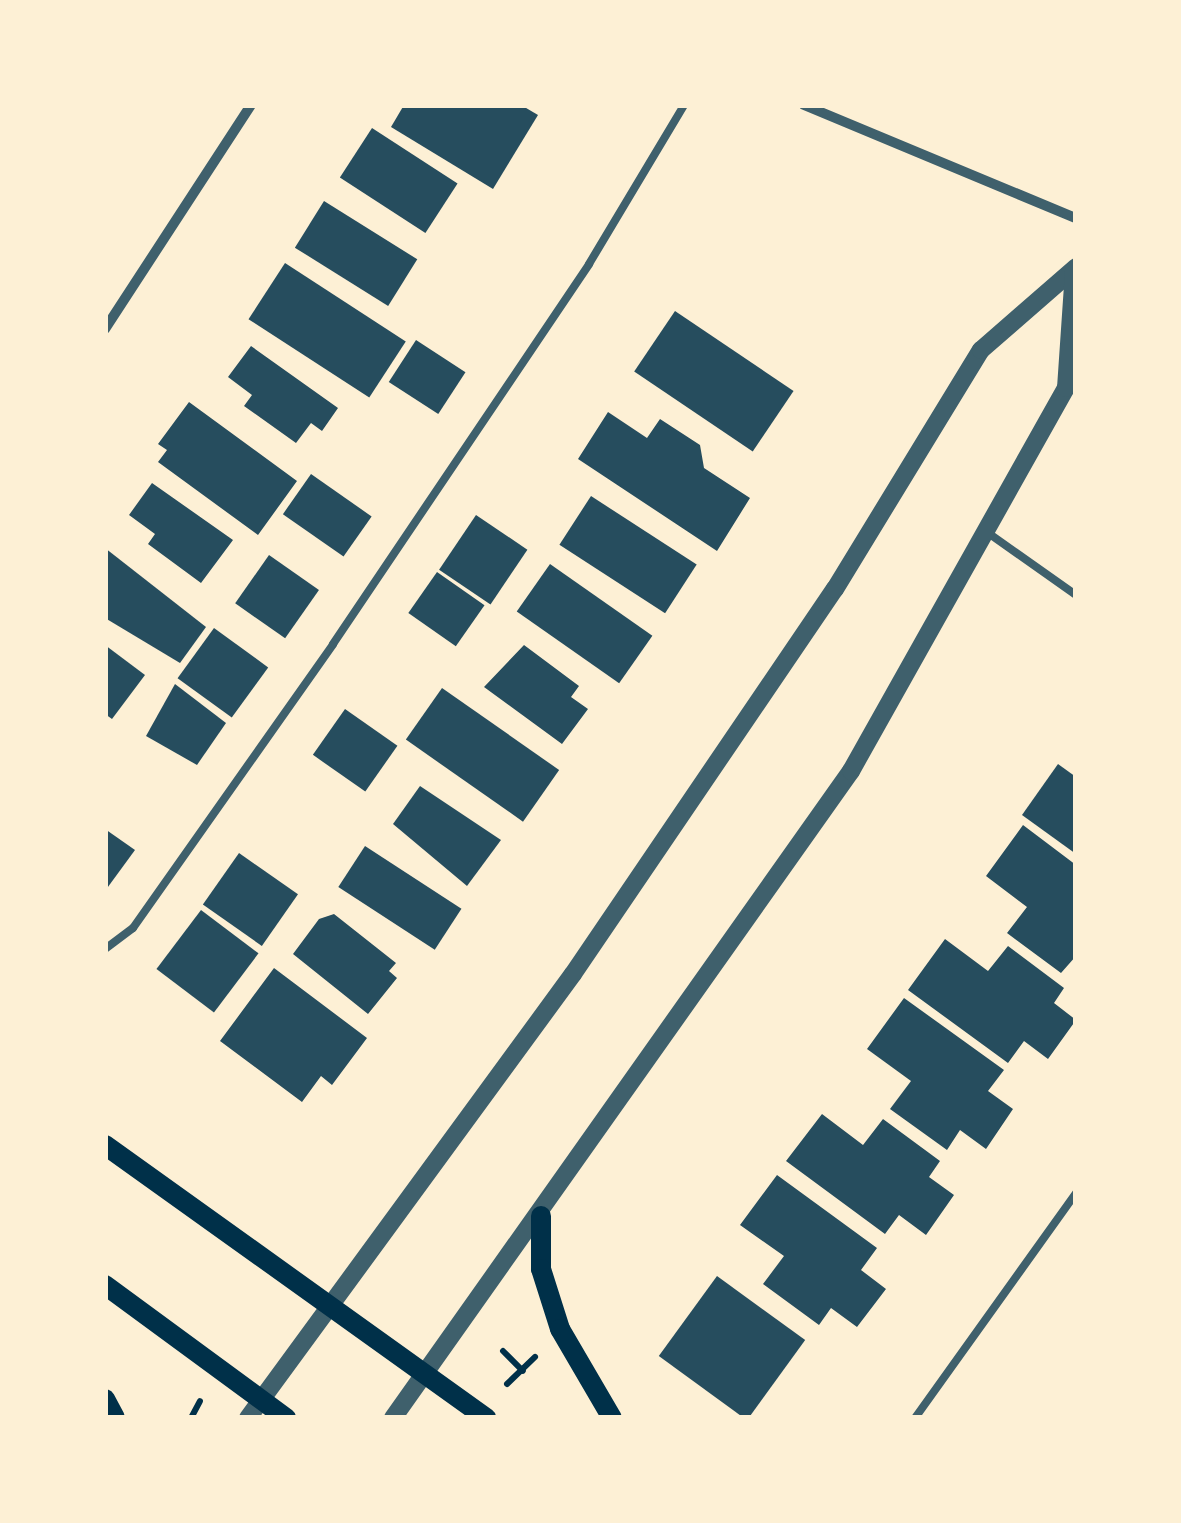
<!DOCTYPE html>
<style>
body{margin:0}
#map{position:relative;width:1181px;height:1523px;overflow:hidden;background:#fdf0d5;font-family:Poppins,sans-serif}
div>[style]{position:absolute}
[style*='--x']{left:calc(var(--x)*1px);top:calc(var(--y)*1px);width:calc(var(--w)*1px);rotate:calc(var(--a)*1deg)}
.building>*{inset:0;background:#264d5e;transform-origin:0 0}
.path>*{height:6px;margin:-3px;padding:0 3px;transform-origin:3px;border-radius:3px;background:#003049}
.service>*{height:8px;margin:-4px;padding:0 4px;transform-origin:4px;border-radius:4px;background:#3f606c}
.minor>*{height:10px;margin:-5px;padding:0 5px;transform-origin:5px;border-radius:5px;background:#3f606c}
.tertiary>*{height:18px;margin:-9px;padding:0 9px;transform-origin:9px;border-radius:9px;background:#3f606c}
.secondary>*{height:20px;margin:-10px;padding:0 10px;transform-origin:10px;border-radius:10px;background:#003049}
span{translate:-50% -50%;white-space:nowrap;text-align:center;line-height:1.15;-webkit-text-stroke:8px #fdf0d5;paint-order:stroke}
.frame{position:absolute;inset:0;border:108px solid #fdf0d5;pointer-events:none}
</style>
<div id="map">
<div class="building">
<div style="clip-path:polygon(404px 105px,521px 105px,538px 115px,493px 189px,391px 127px)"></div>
<div style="left:372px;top:128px;width:102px;height:59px;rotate:33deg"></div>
<div style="left:324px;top:201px;width:110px;height:55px;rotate:32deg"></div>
<div style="left:285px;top:263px;width:144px;height:67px;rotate:33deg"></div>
<div style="left:675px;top:311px;width:143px;height:73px;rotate:34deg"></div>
<div style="left:416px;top:340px;width:59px;height:50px;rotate:33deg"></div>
<div style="clip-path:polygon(251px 346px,338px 408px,322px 431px,311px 423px,296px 443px,244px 406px,252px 395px,228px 377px)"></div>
<div style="clip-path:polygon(189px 402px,297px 481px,258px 535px,158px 462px,167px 450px,158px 444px)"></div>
<div style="clip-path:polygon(608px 412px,647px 438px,660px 419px,700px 445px,704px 468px,750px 498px,717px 551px,578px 459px)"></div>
<div style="left:311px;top:474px;width:74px;height:49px;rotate:35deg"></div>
<div style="clip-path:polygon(152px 483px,233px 540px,201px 583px,148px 544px,155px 534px,129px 515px)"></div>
<div style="left:591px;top:496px;width:126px;height:58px;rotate:33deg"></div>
<div style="left:476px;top:515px;width:62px;height:66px;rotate:34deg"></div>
<div style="clip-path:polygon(105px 548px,206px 627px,180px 663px,105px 618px)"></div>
<div style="left:269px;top:555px;width:61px;height:59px;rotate:35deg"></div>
<div style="left:550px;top:564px;width:125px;height:58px;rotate:35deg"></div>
<div style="left:437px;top:572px;width:58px;height:50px;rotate:35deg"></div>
<div style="left:214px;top:628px;width:67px;height:62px;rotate:36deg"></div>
<div style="clip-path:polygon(105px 645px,145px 675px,112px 719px,105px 714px)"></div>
<div style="clip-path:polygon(524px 645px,579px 686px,571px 697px,588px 709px,562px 744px,484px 687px)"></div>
<div style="clip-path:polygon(175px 684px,226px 723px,197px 765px,146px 736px)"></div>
<div style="left:442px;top:688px;width:143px;height:63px;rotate:35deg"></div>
<div style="left:345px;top:709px;width:64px;height:56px;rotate:35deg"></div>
<div style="clip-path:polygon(1058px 764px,1076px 777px,1076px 854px,1022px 815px)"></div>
<div style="clip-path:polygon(420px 786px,501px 840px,467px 886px,393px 824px)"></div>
<div style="clip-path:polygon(1023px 825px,1076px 865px,1076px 956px,1061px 973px,1007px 933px,1027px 907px,986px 876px)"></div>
<div style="clip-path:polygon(105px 829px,135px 850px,105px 891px)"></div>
<div style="left:365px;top:846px;width:115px;height:49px;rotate:33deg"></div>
<div style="left:239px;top:853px;width:72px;height:63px;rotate:35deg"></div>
<div style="left:201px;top:910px;width:72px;height:74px;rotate:37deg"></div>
<div style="clip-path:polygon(334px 914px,396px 963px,389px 971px,397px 978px,368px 1014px,293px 954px,319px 919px)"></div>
<div style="clip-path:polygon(945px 939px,988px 971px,1008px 946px,1064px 988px,1054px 1003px,1076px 1020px,1048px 1059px,1024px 1041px,1008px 1063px,908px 990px)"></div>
<div style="clip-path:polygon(274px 968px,367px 1038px,332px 1085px,321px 1076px,302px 1102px,220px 1041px)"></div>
<div style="clip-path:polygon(904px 998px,1004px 1070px,988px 1091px,1013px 1109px,986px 1149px,960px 1130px,947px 1150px,890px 1109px,911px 1081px,867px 1049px)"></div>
<div style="clip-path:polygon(822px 1114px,863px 1145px,883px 1119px,940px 1161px,929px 1177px,954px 1195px,926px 1235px,899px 1215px,885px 1234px,786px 1161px)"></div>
<div style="clip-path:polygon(777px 1175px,877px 1248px,861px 1270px,886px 1289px,857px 1327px,831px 1308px,819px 1325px,763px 1284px,784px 1256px,740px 1225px)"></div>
<div style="left:717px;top:1276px;width:109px;height:99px;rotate:36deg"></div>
</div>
<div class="path">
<div style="--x:503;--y:1351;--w:28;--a:45"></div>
<div style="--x:507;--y:1384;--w:39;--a:-44"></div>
<div style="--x:191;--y:1418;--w:19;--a:-62"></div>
</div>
<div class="service">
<div style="--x:991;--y:535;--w:104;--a:35.2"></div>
<div style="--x:105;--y:949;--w:35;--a:-37"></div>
<div style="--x:133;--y:928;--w:347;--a:-54.8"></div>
<div style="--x:333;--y:644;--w:458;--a:-56"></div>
<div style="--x:589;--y:264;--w:185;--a:-59.1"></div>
<div style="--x:915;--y:1418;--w:277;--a:-54.4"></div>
</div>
<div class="minor">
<div style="--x:804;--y:105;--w:295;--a:22.6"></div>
<div style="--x:105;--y:329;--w:267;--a:-56.9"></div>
</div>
<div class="tertiary">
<div style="--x:248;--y:1418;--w:550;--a:-53.8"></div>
<div style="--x:573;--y:974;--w:466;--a:-55.8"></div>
<div style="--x:835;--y:589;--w:280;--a:-58.6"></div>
<div style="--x:981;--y:350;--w:126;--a:-41.1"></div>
<div style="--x:393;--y:1418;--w:793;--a:-54.71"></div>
<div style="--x:851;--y:771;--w:439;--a:-60.7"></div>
<div style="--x:1066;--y:388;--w:118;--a:-86.1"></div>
</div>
<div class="secondary">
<div style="--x:105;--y:1145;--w:469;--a:35.6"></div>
<div style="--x:541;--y:1216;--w:53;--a:90"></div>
<div style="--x:541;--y:1269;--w:63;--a:72.4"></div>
<div style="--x:560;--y:1329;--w:103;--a:59.7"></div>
<div style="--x:105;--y:1285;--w:225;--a:36.3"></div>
<div style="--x:105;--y:1399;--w:21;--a:62"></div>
</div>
<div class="frame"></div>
</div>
